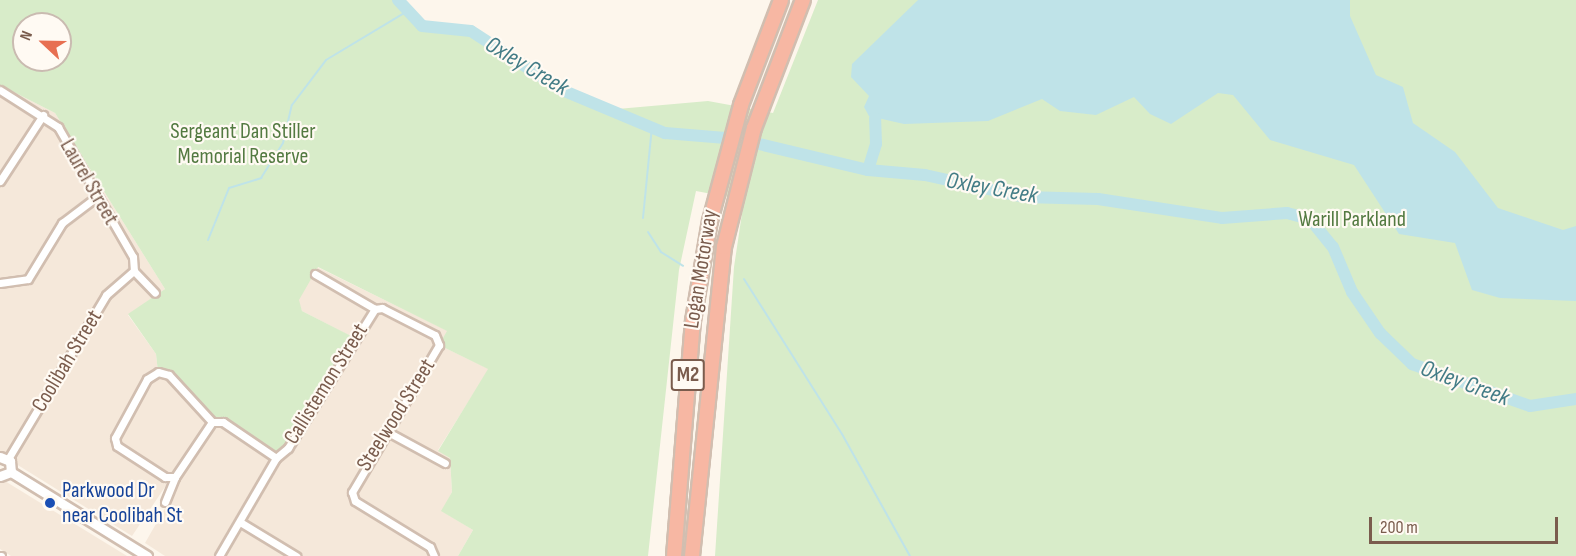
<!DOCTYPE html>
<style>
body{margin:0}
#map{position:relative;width:1576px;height:556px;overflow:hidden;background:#fdf6ec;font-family:"Sofia Sans Condensed",sans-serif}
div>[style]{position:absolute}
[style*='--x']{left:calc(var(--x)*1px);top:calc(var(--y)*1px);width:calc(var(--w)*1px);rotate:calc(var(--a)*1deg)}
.residential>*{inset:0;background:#f5e8da}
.green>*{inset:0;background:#d8ecc9}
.water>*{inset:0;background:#bfe3e8}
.stream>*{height:2px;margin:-1px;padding:0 1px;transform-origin:1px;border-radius:1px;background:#bfe3e8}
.river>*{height:12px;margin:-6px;padding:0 6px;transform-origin:6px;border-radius:6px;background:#bfe3e8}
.roads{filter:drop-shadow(2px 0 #d1beb0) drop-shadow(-2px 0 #d1beb0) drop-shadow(0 2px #d1beb0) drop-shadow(0 -2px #d1beb0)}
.minor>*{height:7px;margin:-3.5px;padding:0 3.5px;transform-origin:3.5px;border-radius:3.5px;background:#fff}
.tertiary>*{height:9px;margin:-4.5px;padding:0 4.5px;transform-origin:4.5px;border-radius:4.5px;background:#fff}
.motorway>*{height:14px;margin:-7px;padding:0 7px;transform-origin:7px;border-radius:7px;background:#f7b7a3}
.dots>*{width:16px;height:16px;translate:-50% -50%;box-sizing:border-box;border:3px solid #fffaf3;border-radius:50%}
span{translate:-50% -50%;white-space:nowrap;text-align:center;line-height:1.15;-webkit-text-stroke:4.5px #fffaf3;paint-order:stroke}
.shield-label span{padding:2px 4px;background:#fffaf3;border:2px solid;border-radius:4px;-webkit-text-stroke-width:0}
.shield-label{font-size:21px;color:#7a5c4d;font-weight:700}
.park-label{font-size:22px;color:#537a41}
.street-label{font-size:22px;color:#7a5c4d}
.transit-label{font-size:22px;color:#164399}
.left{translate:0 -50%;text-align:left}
.water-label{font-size:24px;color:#437c86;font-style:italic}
.north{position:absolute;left:12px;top:12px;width:60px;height:60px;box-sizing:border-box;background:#fffaf3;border:2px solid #cabbb1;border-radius:50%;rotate:292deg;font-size:16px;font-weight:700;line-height:24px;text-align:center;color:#7a5c4d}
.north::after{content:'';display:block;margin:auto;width:21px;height:27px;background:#e76f51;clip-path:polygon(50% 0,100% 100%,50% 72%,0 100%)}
.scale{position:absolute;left:1369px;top:517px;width:189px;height:27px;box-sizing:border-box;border:3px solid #7a5c4d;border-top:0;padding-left:8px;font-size:18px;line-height:21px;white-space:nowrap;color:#7a5c4d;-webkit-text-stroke:4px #fffaf3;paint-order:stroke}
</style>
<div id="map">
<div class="residential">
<div style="clip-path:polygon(0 85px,55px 113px,165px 289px,128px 315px,156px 354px,158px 372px,354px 338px,302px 311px,298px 300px,317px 267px,448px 331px,439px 345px,489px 369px,438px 450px,450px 458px,452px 492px,442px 511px,473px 530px,458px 556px,165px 556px,145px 543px,176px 489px,167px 484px,132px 536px,0 454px)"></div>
<div style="clip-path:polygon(0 478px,127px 556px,11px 556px,0 549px)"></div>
</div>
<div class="green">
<div style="clip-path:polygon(evenodd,0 0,398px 0,422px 26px,471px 31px,562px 90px,606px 110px,708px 101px,773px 113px,818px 0,1576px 0,1576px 556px,715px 556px,734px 267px,744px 200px,696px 191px,679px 270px,648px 556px,458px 556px,473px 530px,441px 511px,452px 492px,450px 458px,438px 451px,488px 369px,439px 345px,447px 331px,318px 267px,299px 300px,302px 311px,355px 338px,288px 448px,276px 458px,223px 422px,212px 422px,169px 375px,158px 372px,156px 354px,128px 314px,165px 289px,55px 113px,0 85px,0 0,24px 24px,60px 24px,60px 60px,24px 60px,24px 24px)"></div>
</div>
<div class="water">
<div style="clip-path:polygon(918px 0,1350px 0,1350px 16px,1376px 75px,1403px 87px,1413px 123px,1455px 152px,1498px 208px,1563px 230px,1576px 226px,1576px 301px,1500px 298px,1472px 290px,1455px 243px,1399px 234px,1354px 165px,1270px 140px,1233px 95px,1218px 93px,1171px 124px,1150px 114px,1134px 97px,1096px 115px,1060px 111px,1042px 99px,988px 121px,904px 124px,869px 116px,864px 107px,869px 96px,851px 77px,852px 64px)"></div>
</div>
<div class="stream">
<div style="--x:643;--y:218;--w:91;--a:-84.4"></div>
<div style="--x:648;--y:232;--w:24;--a:57"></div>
<div style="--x:661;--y:252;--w:26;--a:32"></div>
<div style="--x:208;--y:240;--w:56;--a:-68"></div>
<div style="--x:229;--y:188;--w:34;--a:-17"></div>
<div style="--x:261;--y:178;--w:41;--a:-57.8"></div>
<div style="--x:283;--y:143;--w:39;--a:-77"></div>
<div style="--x:292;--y:105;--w:56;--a:-52.9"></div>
<div style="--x:326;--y:60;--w:93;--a:-31"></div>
<div style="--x:744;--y:279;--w:183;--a:57.7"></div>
<div style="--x:842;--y:434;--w:140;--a:60.9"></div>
</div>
<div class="river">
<div style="--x:398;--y:0;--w:35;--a:47"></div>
<div style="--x:422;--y:26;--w:49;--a:5.8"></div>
<div style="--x:471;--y:31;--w:108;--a:33"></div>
<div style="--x:562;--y:90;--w:112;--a:22.7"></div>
<div style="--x:665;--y:133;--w:73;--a:4.7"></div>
<div style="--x:738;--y:139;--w:134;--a:13.4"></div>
<div style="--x:868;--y:170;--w:57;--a:5"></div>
<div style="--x:925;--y:175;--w:101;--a:12.5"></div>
<div style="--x:1024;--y:197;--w:74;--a:1.5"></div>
<div style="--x:1098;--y:199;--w:125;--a:8.7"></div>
<div style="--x:1222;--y:218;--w:65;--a:-4.4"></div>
<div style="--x:1287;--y:213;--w:24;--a:15"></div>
<div style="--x:1310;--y:219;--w:36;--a:51"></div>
<div style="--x:1333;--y:247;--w:49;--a:67.1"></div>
<div style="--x:1352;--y:292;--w:50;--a:55.7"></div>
<div style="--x:1380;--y:333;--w:45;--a:44.1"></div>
<div style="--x:1412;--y:364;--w:125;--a:19.6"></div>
<div style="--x:1530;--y:406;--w:47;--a:-8.7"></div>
<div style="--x:868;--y:170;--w:27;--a:-73"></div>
<div style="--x:876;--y:144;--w:26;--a:-92"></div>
</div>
<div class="roads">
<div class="minor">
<div style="--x:0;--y:90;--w:69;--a:32.5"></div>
<div style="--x:58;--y:127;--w:150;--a:60"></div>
<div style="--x:133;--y:257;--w:14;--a:86"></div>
<div style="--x:134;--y:271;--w:30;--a:46"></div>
<div style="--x:0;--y:181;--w:79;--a:-56.9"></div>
<div style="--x:315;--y:274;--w:69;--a:30.3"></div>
<div style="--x:0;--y:283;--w:28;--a:-8"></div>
<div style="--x:28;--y:279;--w:66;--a:-58.7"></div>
<div style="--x:62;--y:223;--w:41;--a:-37.1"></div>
<div style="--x:375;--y:309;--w:7;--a:-8"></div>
<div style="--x:382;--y:308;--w:59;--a:27"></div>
<div style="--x:435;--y:335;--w:11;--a:68"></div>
<div style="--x:439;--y:345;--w:171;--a:120.6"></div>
<div style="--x:352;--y:492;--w:9;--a:72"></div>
<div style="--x:355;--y:501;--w:88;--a:31.5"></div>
<div style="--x:430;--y:547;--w:10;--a:66"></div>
<div style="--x:212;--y:422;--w:66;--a:123.9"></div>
<div style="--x:175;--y:477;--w:10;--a:180"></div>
<div style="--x:165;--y:477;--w:57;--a:-147.1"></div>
<div style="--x:117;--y:446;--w:8;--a:-104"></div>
<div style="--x:115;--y:438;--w:67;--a:-61.5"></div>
<div style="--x:147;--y:379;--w:13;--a:-32"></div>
<div style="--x:158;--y:372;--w:11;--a:15"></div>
<div style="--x:169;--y:375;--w:64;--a:47.5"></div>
<div style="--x:212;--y:422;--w:11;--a:0"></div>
<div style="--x:223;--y:422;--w:64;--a:34.2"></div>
<div style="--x:386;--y:431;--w:67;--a:28.5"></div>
<div style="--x:276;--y:458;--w:16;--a:-40"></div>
<div style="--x:288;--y:448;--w:164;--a:-58"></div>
<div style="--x:8;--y:459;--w:191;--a:-59.1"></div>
<div style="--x:106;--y:295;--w:37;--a:-41"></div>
<div style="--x:165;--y:502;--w:27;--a:-68"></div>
<div style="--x:240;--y:522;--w:66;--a:31.3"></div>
<div style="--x:0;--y:556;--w:1;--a:0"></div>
<div style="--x:219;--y:556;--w:113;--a:-59.8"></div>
</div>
<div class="tertiary">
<div style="--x:0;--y:457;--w:11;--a:22"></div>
<div style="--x:10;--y:461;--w:11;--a:85"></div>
<div style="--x:11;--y:472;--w:160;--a:31.7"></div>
<div style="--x:0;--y:476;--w:12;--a:-20"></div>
</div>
<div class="motorway">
<div style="--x:674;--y:556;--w:236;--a:-85.4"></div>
<div style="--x:693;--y:321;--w:101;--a:-80.4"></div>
<div style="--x:710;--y:221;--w:120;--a:-75"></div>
<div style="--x:741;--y:105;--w:112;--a:-69.1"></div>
<div style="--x:692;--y:556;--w:311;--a:-84.1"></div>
<div style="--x:724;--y:247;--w:123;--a:-75.9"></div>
<div style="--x:754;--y:128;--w:137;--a:-69.1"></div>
</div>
</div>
<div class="dots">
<div style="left:50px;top:503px;background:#1a4fb4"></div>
</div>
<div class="shield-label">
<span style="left:688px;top:375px">M2</span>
</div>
<div class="park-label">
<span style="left:243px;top:144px">Sergeant Dan Stiller<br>Memorial Reserve</span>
<span style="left:1352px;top:220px">Warill Parkland</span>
</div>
<div class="street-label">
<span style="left:89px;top:182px;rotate:60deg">Laurel Street</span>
<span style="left:701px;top:269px;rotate:-81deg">Logan Motorway</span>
<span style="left:67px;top:361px;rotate:-59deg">Coolibah Street</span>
<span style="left:326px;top:384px;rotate:-58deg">Callistemon Street</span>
<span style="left:396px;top:415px;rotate:-58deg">Steelwood Street</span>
</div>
<div class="transit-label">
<span class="left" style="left:62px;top:503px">Parkwood Dr<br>near Coolibah St</span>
</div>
<div class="water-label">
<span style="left:527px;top:66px;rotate:31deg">Oxley Creek</span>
<span style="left:992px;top:188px;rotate:10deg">Oxley Creek</span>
<span style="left:1465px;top:383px;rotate:20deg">Oxley Creek</span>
</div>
<div class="north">N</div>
<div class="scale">200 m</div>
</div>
